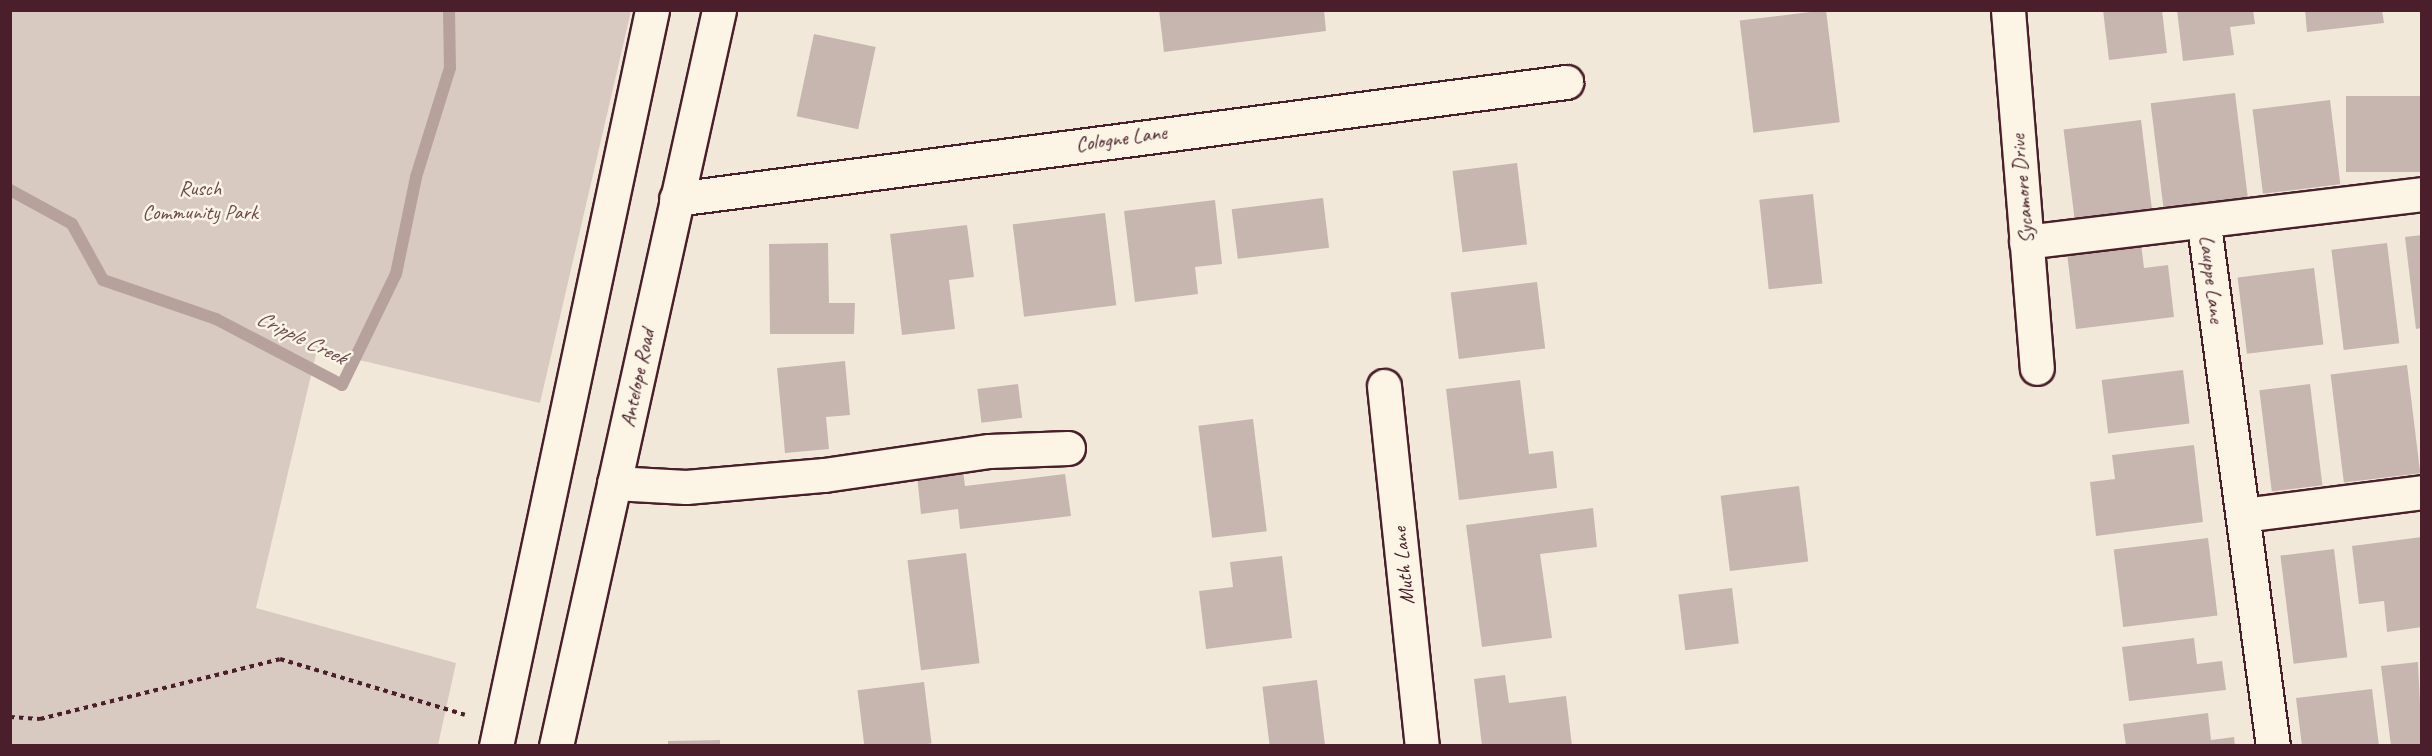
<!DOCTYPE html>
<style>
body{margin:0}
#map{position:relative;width:2432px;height:756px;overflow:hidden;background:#f1e8da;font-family:Caveat,sans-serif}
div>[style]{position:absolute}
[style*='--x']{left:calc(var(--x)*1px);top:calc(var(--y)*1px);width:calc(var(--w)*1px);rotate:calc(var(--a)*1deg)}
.green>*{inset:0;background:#d8cac0}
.stream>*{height:12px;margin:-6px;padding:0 6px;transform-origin:6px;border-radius:6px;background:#b6a19c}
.building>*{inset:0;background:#c7b6af;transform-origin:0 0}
.path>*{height:4px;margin-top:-2px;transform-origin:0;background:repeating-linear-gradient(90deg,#4a1f2b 0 4.5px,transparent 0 9px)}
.roads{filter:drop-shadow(2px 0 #4a1f2b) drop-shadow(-2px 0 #4a1f2b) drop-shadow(0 2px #4a1f2b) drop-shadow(0 -2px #4a1f2b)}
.minor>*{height:33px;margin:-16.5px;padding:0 16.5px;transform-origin:16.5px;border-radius:16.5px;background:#fcf5e5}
.major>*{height:33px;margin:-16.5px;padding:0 16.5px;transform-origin:16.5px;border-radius:16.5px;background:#fcf5e5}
span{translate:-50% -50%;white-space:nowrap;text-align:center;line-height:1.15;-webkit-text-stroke:5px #fcf5e5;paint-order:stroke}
.street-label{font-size:21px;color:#4a1f2b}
.park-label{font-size:21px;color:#6e4a50}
.water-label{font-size:22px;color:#704c53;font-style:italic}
.frame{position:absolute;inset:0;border:12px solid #4a1f2b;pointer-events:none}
</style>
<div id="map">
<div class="green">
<div style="clip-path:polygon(10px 11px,631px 11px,540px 403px,317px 350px,256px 608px,456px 663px,438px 745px,11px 745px)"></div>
</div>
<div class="stream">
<div style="--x:10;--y:190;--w:71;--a:28.7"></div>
<div style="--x:72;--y:224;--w:64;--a:61"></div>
<div style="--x:103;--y:280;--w:120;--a:19"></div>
<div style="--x:216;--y:319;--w:142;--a:27.6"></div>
<div style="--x:342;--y:385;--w:123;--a:-64.1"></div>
<div style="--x:396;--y:274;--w:99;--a:-78.3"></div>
<div style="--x:416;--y:177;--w:114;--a:-72.7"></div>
<div style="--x:450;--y:68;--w:58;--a:-91"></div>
</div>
<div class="building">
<div style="clip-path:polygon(1159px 10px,1324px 10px,1326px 31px,1164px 52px)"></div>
<div style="left:1826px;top:10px;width:113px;height:87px;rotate:83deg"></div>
<div style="clip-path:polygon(2103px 10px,2162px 10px,2167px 53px,2109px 60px)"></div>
<div style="clip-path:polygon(2177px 10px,2253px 10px,2255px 24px,2230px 27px,2234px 55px,2183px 61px)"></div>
<div style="clip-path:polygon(2305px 10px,2382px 10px,2384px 23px,2307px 32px)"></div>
<div style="left:814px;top:34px;width:63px;height:84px;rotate:12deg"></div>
<div style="left:2235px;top:93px;width:108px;height:85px;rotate:83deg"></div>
<div style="left:2422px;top:96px;width:76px;height:76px;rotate:90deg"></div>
<div style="left:2330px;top:100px;width:85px;height:78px;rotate:83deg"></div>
<div style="left:2141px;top:120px;width:90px;height:78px;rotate:83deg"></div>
<div style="left:1517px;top:163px;width:82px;height:65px;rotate:83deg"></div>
<div style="left:1813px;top:194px;width:90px;height:54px;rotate:84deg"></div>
<div style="left:1323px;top:198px;width:50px;height:92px;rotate:83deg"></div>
<div style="clip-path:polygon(1215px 200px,1222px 264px,1195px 267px,1198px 294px,1135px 302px,1124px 211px)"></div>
<div style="left:1105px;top:213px;width:93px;height:93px;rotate:83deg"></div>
<div style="clip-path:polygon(967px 225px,974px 277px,949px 280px,955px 329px,902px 335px,890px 234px)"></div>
<div style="clip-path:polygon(2422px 235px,2422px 328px,2416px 329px,2405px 237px)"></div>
<div style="clip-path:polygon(828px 243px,829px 303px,855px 303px,854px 334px,770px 334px,769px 244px)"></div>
<div style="left:2387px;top:243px;width:101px;height:56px;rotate:83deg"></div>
<div style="clip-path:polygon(2141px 244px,2144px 268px,2168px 265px,2174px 317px,2076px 329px,2067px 253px)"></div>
<div style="left:2314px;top:268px;width:77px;height:77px;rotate:83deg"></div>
<div style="left:1537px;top:282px;width:67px;height:87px;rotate:83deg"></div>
<div style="clip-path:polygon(845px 361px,850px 415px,826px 417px,829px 449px,785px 453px,777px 368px)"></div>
<div style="left:2407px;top:365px;width:109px;height:77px;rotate:83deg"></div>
<div style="left:2183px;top:370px;width:54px;height:82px;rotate:83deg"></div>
<div style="clip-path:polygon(1520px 380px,1529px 454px,1553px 451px,1557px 488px,1459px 500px,1446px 389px)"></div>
<div style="left:1018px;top:384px;width:34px;height:41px;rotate:83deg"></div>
<div style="left:2310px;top:384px;width:102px;height:51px;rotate:83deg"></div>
<div style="left:1253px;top:419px;width:113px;height:55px;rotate:83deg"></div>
<div style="clip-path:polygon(2194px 445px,2203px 522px,2096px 536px,2090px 482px,2115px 479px,2112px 455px)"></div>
<div style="clip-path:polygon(963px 470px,965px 486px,1065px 474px,1071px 516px,960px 529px,958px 509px,921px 514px,917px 475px)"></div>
<div style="left:1799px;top:486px;width:76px;height:79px;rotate:83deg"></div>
<div style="clip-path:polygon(1593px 508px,1597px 547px,1540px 554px,1552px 638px,1482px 647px,1466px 525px)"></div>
<div style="clip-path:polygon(2422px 537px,2422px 627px,2387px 632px,2384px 601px,2359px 604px,2352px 546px)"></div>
<div style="left:2208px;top:538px;width:78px;height:95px;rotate:83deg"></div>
<div style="left:2334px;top:549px;width:109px;height:54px;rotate:83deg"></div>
<div style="left:966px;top:553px;width:111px;height:59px;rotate:83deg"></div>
<div style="clip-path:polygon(1282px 556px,1292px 638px,1206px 649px,1199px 591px,1233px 587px,1230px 562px)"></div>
<div style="left:1732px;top:588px;width:56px;height:54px;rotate:83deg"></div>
<div style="clip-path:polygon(2194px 638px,2197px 664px,2222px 661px,2226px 690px,2129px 701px,2122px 647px)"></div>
<div style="clip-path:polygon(2418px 662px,2422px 746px,2391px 746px,2381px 666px)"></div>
<div style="clip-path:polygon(1505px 675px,1509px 703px,1566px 696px,1572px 746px,1482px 746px,1474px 679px)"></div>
<div style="left:1317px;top:680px;width:66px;height:55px;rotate:83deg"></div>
<div style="left:924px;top:682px;width:62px;height:67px;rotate:83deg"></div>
<div style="clip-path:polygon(2372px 689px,2379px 746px,2302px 746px,2296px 698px)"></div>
<div style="clip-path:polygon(2208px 713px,2211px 740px,2234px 737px,2235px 746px,2126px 746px,2123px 724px)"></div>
<div style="clip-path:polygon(720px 740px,720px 746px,668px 746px,668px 741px)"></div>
</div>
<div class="path">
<div style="--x:10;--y:717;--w:30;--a:4"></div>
<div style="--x:40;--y:719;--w:247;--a:-14"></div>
<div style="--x:280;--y:659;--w:193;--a:16.8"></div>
</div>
<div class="roads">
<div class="minor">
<div style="--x:2008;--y:10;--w:359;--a:85.4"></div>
<div style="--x:676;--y:199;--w:898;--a:-7.49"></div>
<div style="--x:2204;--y:225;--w:526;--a:82.46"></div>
<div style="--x:2026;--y:242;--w:399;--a:-6.9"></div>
<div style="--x:1384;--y:386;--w:362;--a:84"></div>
<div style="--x:614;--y:483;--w:72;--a:3.2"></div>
<div style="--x:686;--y:487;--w:139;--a:-5"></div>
<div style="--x:824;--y:475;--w:167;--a:-8.3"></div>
<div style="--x:989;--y:451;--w:79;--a:-2.2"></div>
<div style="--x:2243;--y:515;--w:180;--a:-7.3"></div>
</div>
<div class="major">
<div style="--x:496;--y:746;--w:752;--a:-78.03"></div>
<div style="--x:556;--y:746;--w:754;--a:-77.51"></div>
</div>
</div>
<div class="street-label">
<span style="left:1121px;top:138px;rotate:-8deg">Cologne Lane</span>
<span style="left:2022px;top:189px;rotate:-95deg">Sycamore Drive</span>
<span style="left:2212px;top:279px;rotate:83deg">Lauppe Lane</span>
<span style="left:637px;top:378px;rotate:-78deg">Antelope Road</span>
<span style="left:1403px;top:566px;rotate:-96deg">Muth Lane</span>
</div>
<div class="park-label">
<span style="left:200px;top:200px">Rusch<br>Community Park</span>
</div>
<div class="water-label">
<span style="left:301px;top:338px;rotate:26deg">Cripple Creek</span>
</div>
<div class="frame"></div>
</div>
